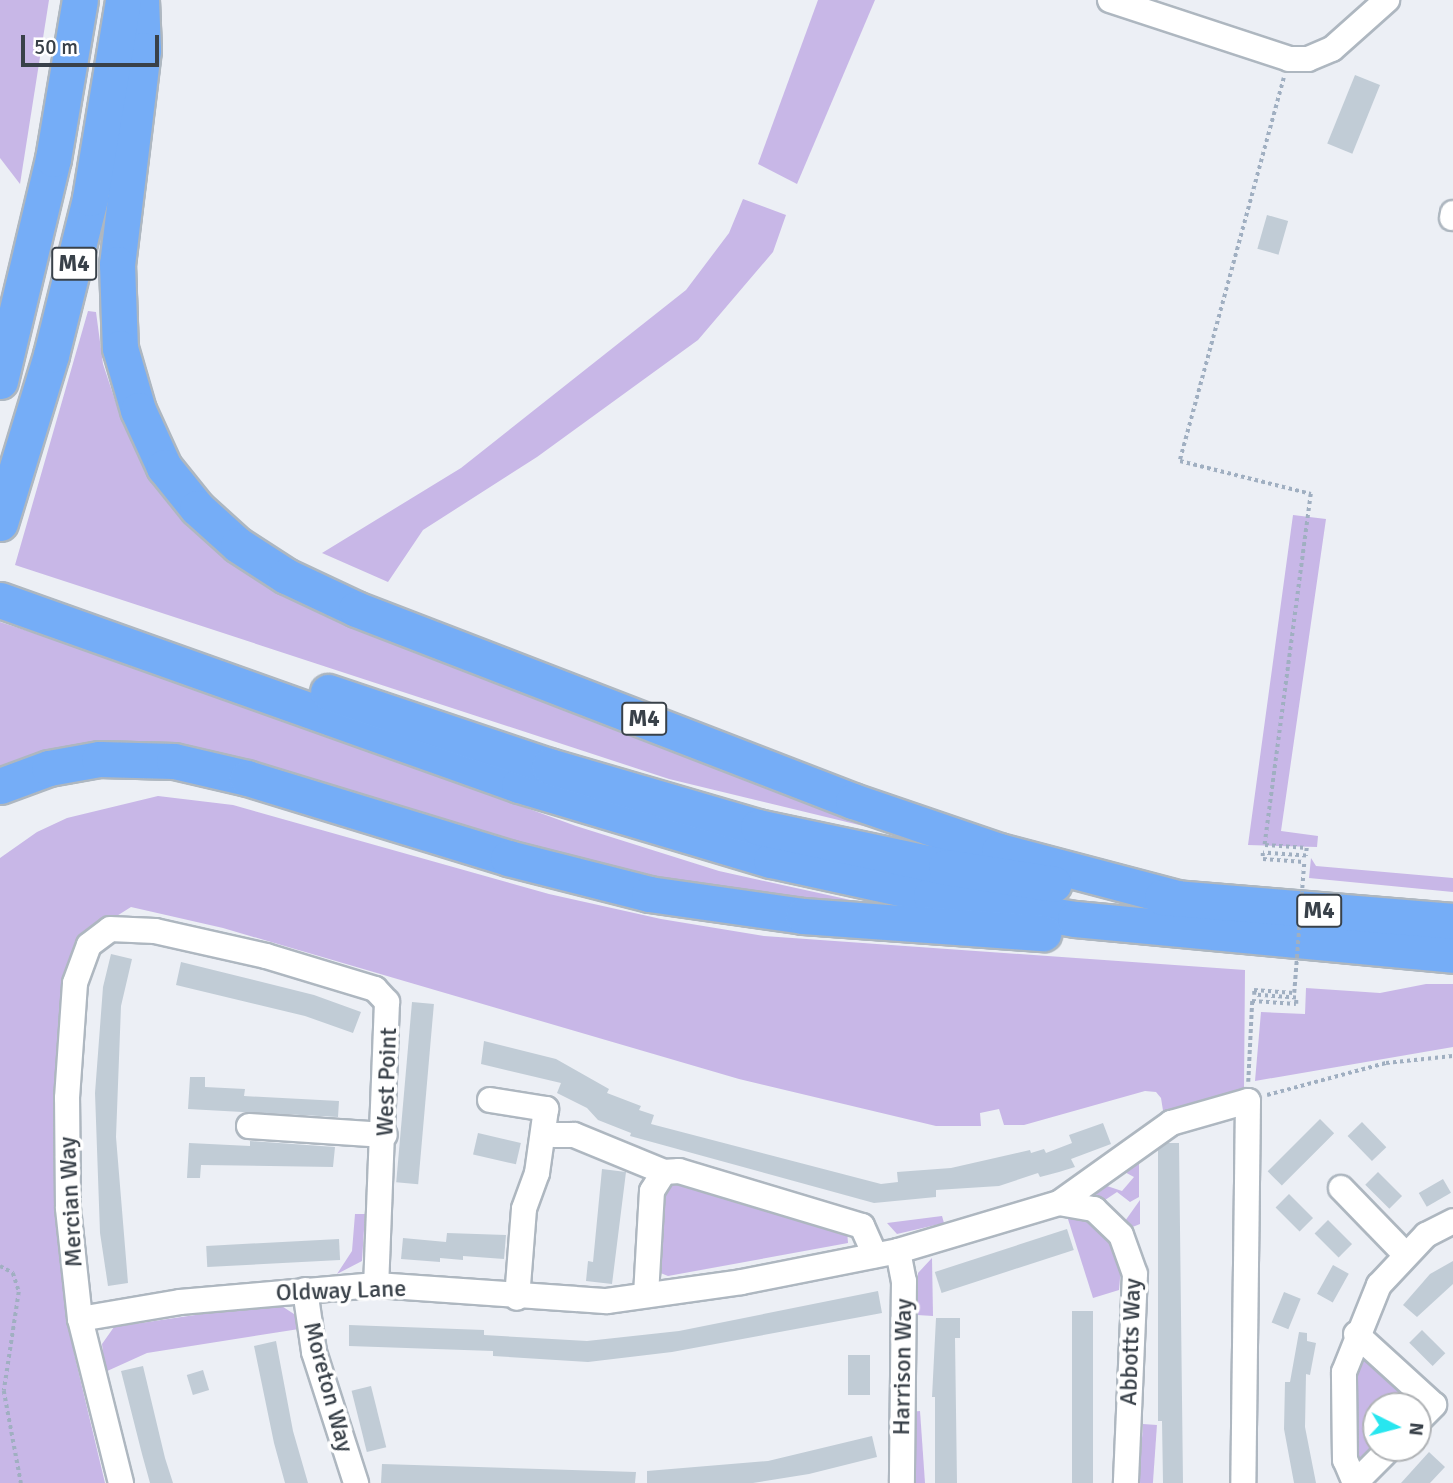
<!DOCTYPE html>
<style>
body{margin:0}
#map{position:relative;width:1453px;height:1483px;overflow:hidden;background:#eceff5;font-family:Signika,sans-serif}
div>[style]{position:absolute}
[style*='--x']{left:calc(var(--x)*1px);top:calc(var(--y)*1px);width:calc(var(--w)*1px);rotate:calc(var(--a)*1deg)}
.green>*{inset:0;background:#c8b7e7;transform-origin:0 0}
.building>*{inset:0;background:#c1ccd6;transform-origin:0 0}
.path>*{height:3.5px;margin-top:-1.75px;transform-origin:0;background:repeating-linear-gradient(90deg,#a0afc1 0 3.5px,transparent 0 7px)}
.roads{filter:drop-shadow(2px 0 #aeb7c0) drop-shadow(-2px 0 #aeb7c0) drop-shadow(0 2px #aeb7c0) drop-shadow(0 -2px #aeb7c0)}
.minor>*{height:24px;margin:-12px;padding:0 12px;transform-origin:12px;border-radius:12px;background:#fff}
.highway>*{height:35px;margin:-17.5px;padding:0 17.5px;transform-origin:17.5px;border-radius:17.5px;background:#75adf7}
.path-bridge>*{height:3.5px;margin-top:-1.75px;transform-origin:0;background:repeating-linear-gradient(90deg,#a0afc1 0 3.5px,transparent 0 7px)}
span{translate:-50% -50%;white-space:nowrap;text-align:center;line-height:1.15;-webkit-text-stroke:7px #fff;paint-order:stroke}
.shield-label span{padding:2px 5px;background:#fff;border:2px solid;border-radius:5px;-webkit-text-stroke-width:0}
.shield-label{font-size:23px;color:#394149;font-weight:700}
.street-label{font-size:24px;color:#394149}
.north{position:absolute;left:1362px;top:1392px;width:70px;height:70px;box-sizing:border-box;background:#fff;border:2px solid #b0b3b6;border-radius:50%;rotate:96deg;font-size:19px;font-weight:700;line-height:28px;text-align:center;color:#394149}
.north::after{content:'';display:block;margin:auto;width:24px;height:32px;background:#28e6ef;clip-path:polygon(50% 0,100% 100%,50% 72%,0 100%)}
.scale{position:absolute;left:21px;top:35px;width:138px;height:32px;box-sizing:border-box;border:4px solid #394149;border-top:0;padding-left:9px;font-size:21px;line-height:24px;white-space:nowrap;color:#394149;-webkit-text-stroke:5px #fff;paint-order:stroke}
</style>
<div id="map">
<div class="green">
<div style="clip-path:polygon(0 0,49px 0,20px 184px,0 158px)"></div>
<div style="clip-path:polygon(818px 0,875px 0,797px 184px,758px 164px)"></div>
<div style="clip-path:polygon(743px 199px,786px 215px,773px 252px,698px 340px,537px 457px,423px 530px,388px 582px,322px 553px,461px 468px,686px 290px,729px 233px)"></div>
<div style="clip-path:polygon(88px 311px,96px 312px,103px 364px,123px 424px,152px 477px,192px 526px,942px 845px,669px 779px,15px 565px)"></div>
<div style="clip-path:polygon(1293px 515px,1326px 519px,1281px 831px,1318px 836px,1317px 847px,1248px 845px)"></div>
<div style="clip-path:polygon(0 622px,121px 661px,576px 826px,719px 871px,887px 908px,651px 881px,221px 756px,0 773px)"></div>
<div style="clip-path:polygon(158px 796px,233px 805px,549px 894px,661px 919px,764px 936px,1245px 970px,1244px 1090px,1165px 1123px,1161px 1098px,1156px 1092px,1145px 1091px,1024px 1125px,1004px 1125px,999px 1109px,980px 1113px,981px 1126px,936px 1126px,739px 1079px,223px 928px,131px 907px,77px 941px,65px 978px,54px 1091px,58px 1208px,74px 1353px,105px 1483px,0 1483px,0 858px,37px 832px,67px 818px)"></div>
<div style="clip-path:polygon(1311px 858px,1316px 866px,1453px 878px,1453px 892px,1309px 878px)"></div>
<div style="clip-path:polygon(1426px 984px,1453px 984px,1453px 1047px,1255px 1081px,1261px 1012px,1305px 1014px,1306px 988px,1380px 993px)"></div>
<div style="clip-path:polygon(1128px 1163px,1139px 1163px,1139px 1197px,1130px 1202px,1117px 1192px,1105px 1200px,1090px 1191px,1098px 1183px,1122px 1191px,1134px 1177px,1119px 1169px)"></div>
<div style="clip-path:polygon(673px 1183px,847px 1230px,848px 1243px,668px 1276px,658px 1272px,664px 1194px)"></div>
<div style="clip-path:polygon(1140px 1200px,1140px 1224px,1130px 1228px,1125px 1221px)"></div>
<div style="clip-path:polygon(355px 1214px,365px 1214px,362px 1261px,337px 1274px,352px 1251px)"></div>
<div style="clip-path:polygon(942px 1216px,944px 1223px,897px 1234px,887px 1223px)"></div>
<div style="clip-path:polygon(1067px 1216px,1091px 1219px,1112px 1238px,1121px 1267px,1119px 1290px,1093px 1298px)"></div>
<div style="clip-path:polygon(932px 1258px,933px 1316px,917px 1315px,918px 1273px)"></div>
<div style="clip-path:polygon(277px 1303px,294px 1314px,299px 1329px,147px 1353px,105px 1372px,102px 1344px,114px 1327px)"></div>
<div style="clip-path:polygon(1360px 1352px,1418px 1406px,1376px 1406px,1376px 1448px,1355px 1466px,1348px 1389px)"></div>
<div style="clip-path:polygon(920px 1411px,925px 1483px,910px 1483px,909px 1412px)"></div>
<div style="left:1143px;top:1424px;width:14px;height:59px;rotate:4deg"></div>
</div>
<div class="building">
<div style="left:1355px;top:75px;width:27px;height:74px;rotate:22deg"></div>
<div style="left:1267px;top:215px;width:22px;height:35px;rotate:16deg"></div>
<div style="clip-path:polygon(111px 954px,132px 959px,121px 1006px,116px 1137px,128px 1283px,108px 1286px,100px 1233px,95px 1093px,103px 987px)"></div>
<div style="clip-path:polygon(181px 962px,314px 995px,361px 1012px,353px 1033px,305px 1016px,176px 985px)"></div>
<div style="left:412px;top:1002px;width:22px;height:181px;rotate:5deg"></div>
<div style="clip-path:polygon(484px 1041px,556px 1059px,609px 1089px,607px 1093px,641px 1106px,639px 1110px,654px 1115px,651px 1124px,881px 1184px,898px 1182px,897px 1172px,951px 1168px,1030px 1150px,1031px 1153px,1044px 1149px,1046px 1153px,1072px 1143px,1069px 1135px,1103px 1123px,1111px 1144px,1071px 1159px,1075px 1167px,1059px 1172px,1040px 1177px,1038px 1173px,999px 1186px,936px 1190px,936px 1197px,874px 1203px,630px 1136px,631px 1133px,598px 1120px,587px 1108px,557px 1093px,561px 1083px,481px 1064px)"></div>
<div style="clip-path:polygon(190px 1077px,205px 1077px,205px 1087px,245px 1089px,244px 1096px,339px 1101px,338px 1117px,188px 1109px)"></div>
<div style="left:1320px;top:1119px;width:20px;height:74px;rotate:45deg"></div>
<div style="left:1362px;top:1122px;width:35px;height:20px;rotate:46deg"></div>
<div style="left:478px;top:1133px;width:44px;height:22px;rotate:13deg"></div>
<div style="clip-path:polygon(250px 1141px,335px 1147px,333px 1167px,201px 1165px,200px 1178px,187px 1178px,189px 1143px,250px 1146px)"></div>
<div style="clip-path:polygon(1168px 1143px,1179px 1143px,1183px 1483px,1163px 1483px,1162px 1421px,1158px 1421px,1158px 1150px)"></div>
<div style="clip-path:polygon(602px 1169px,626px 1172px,612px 1284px,586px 1281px,588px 1261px,593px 1262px)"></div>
<div style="left:1378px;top:1172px;width:34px;height:18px;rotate:45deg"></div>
<div style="left:1443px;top:1179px;width:16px;height:28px;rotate:60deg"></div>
<div style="left:1289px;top:1194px;width:34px;height:19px;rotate:45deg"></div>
<div style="left:1328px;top:1220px;width:34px;height:19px;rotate:45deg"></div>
<div style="left:1067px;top:1229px;width:22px;height:139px;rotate:72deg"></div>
<div style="clip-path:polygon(447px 1233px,506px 1235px,504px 1259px,463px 1256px,463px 1260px,440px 1258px,440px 1262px,401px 1259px,403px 1238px,446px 1242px)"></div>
<div style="left:339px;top:1239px;width:21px;height:133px;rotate:87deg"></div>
<div style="clip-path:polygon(1453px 1261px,1453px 1284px,1417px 1317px,1403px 1305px,1430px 1274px)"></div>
<div style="left:1333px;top:1265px;width:18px;height:33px;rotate:29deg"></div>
<div style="clip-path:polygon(878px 1291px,882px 1313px,672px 1352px,588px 1362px,493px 1356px,493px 1351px,349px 1346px,349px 1325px,484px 1330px,484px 1335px,587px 1341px,679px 1331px)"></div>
<div style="left:1284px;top:1292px;width:18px;height:33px;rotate:22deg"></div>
<div style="left:1072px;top:1311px;width:21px;height:172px"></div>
<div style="clip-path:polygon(936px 1318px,960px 1318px,960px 1338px,955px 1338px,957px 1483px,935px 1483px,935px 1397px,932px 1397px)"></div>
<div style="left:1422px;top:1330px;width:33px;height:18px;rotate:45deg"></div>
<div style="clip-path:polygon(1299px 1332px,1307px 1333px,1307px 1341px,1316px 1343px,1310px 1375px,1306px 1374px,1305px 1427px,1316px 1483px,1294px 1483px,1284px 1429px,1285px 1382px,1290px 1382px)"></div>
<div style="clip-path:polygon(276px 1341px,293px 1431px,308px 1483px,285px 1483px,274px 1443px,254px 1346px)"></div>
<div style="left:870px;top:1355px;width:40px;height:22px;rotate:90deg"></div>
<div style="clip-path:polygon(143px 1366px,165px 1458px,173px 1483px,150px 1483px,142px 1454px,121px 1371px)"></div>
<div style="left:203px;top:1370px;width:21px;height:17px;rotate:73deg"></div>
<div style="left:371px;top:1386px;width:63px;height:20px;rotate:76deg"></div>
<div style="clip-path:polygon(872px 1436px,877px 1457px,809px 1474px,753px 1483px,647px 1483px,647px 1471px,768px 1461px)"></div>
<div style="clip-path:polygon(1429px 1452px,1445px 1467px,1430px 1483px,1401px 1483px)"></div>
<div style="clip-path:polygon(382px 1464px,636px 1472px,635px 1483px,381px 1483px)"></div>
</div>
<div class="path">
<div style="--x:1284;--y:78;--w:397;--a:105.2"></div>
<div style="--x:1180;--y:461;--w:135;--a:14.1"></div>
<div style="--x:1311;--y:494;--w:354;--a:97.5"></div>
<div style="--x:1265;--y:845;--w:42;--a:4.1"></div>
<div style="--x:1307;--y:848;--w:8;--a:97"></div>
<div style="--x:1306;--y:856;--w:43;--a:-176"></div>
<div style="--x:1263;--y:853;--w:6;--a:90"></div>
<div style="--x:1263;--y:859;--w:41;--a:4.2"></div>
<div style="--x:1248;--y:1082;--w:81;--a:-87.2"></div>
<div style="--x:1252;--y:1001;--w:44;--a:3.9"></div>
<div style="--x:1296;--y:1004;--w:6;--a:-90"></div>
<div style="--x:1296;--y:998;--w:42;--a:-175.9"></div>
<div style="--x:1254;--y:995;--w:5;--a:-90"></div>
<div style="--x:1254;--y:990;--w:40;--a:4.3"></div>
<div style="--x:1267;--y:1095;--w:123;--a:-15.1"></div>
<div style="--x:1386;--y:1063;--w:67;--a:-6"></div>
<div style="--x:0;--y:1266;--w:15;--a:28"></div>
<div style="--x:13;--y:1273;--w:20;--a:72"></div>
<div style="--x:19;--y:1292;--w:100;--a:98.6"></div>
<div style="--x:4;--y:1391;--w:94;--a:79.5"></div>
</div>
<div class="roads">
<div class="minor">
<div style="--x:1110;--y:0;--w:188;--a:18.2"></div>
<div style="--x:1289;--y:59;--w:19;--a:0"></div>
<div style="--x:1308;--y:59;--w:26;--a:-23"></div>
<div style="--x:1332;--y:49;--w:74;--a:-41.7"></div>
<div style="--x:1452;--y:218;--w:5;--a:-79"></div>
<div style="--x:490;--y:1100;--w:57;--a:9.1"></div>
<div style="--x:546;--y:1109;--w:65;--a:98"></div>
<div style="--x:537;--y:1173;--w:38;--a:110"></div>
<div style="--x:524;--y:1209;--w:89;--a:94.5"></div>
<div style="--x:249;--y:1126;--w:136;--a:3.8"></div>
<div style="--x:554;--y:1135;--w:20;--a:0"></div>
<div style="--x:574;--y:1135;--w:97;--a:22.3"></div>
<div style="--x:1341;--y:1188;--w:92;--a:45.9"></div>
<div style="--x:1059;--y:1203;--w:138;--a:-35.5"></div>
<div style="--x:1171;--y:1123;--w:80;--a:-15.9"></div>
<div style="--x:1248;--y:1101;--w:382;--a:90.7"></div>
<div style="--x:898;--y:1251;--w:31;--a:79"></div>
<div style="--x:904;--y:1281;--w:202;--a:90.6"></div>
<div style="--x:305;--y:1290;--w:63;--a:81.7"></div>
<div style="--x:314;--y:1352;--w:138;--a:72.2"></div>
<div style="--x:646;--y:1295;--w:104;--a:-86.7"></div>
<div style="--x:652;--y:1191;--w:22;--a:-58"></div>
<div style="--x:664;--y:1172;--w:15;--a:-4"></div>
<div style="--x:679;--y:1171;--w:191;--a:16.7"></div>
<div style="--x:862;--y:1226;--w:32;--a:66"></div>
<div style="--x:80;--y:1319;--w:101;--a:-9.6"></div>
<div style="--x:180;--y:1302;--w:197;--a:-5"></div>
<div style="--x:376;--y:1285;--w:232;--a:4"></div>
<div style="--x:607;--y:1301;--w:136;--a:-8"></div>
<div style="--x:742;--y:1282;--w:159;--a:-11.2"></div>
<div style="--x:898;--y:1251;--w:168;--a:-16.6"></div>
<div style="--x:1059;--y:1203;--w:36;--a:10"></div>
<div style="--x:1094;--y:1209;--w:37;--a:44"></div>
<div style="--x:1121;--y:1235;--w:41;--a:70.3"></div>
<div style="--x:1135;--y:1274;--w:209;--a:92.5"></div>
<div style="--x:1356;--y:1334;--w:105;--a:42.3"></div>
<div style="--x:1418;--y:1421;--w:23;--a:-45"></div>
<div style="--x:1390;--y:1448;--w:49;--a:135"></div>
<div style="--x:1355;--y:1483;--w:25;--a:-113"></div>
<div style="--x:1345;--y:1460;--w:88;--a:-90.7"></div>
<div style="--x:1344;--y:1372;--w:94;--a:-68.1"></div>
<div style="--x:1379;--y:1285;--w:69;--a:-46.8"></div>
<div style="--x:1426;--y:1235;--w:30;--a:-27"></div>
<div style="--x:121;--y:1483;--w:169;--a:-104"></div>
<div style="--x:80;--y:1319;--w:112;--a:-96.2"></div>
<div style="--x:68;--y:1208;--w:110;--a:-90.5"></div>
<div style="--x:67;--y:1098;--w:115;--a:-86"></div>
<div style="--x:75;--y:983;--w:40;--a:-69.8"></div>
<div style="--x:89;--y:945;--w:26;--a:-37"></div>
<div style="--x:110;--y:929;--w:45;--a:2.5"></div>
<div style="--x:155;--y:931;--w:114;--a:12.7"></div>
<div style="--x:266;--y:956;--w:114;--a:16.8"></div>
<div style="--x:375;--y:989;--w:18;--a:47"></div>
<div style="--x:387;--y:1002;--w:283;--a:92.2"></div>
</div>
<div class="highway">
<div style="--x:141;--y:0;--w:50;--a:87.7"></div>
<div style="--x:143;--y:50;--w:216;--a:96.9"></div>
<div style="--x:117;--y:264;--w:84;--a:88"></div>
<div style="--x:120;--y:348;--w:65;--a:73.8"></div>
<div style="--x:138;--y:410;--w:63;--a:65.5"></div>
<div style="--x:164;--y:467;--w:53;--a:51.2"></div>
<div style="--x:197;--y:508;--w:55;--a:42.1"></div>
<div style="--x:238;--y:545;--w:57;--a:32.9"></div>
<div style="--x:286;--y:576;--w:77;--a:25.2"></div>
<div style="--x:356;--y:609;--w:533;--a:21.12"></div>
<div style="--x:853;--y:801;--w:154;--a:18.9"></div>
<div style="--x:999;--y:851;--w:191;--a:14.8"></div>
<div style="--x:0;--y:381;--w:228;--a:-76.6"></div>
<div style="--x:53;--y:159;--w:161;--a:-80.4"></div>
<div style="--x:0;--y:523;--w:176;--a:-73.1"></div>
<div style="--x:51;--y:355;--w:162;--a:-76"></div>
<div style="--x:90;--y:198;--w:201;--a:-80.5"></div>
<div style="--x:0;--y:600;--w:551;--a:19.62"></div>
<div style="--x:519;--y:785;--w:263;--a:16.6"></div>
<div style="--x:771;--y:860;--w:164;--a:12.3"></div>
<div style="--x:931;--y:895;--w:146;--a:9.5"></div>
<div style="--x:1075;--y:919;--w:380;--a:5.4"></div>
<div style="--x:328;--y:692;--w:233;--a:18.5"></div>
<div style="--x:549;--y:766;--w:218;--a:16.3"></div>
<div style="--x:758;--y:827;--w:192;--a:12"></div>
<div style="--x:946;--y:867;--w:109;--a:8.9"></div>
<div style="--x:0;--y:786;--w:52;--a:-20.2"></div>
<div style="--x:49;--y:768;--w:51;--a:-10.2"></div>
<div style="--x:99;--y:759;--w:75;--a:1.5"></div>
<div style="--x:174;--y:761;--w:75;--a:13.1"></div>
<div style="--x:247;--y:778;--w:273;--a:17"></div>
<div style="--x:508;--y:858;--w:146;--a:14.3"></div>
<div style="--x:649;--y:894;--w:156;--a:8.1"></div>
<div style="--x:803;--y:916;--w:241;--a:4.1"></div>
<div style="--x:1162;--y:897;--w:292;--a:4.7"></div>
</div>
</div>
<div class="path-bridge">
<div style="--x:1294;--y:993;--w:131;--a:-85.6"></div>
</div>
<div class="shield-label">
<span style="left:74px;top:264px">M4</span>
<span style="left:644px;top:719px">M4</span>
<span style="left:1319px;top:911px">M4</span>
</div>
<div class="street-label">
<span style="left:387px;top:1082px;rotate:-88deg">West Point</span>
<span style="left:71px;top:1202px;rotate:-93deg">Mercian Way</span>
<span style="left:341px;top:1291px;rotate:-2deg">Oldway Lane</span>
<span style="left:1131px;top:1342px;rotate:-88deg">Abbotts Way</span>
<span style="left:903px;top:1367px;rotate:-89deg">Harrison Way</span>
<span style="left:328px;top:1387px;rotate:75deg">Moreton Way</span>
</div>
<div class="north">N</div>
<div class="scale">50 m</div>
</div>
